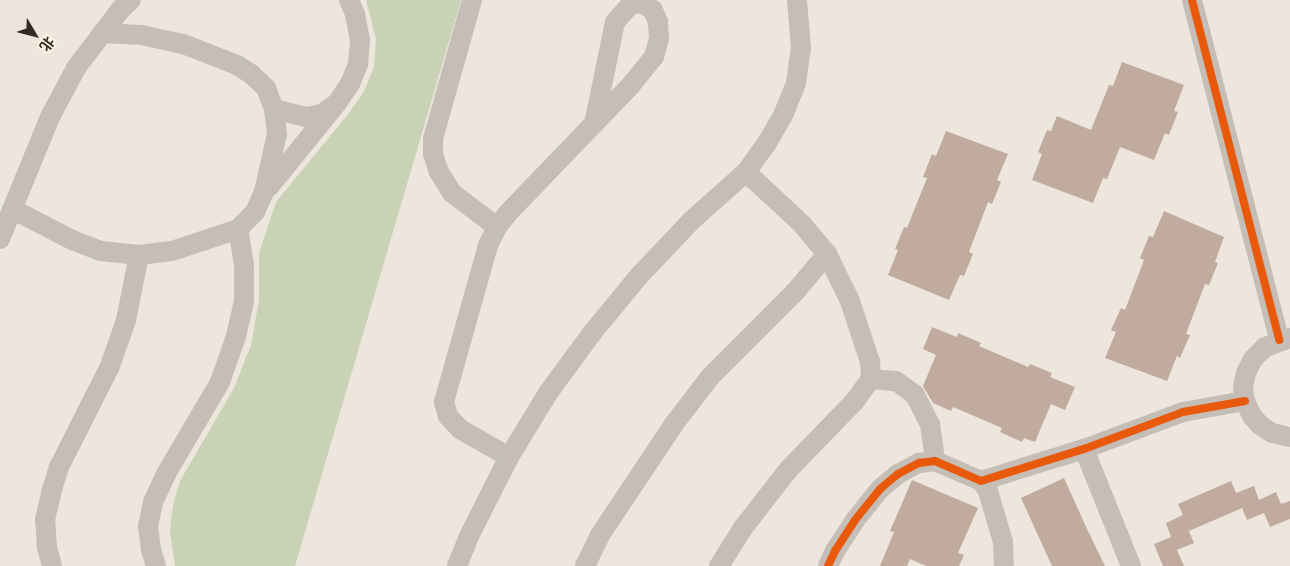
<!DOCTYPE html>
<meta charset="utf-8">
<style>
body{margin:0}
#map{position:relative;width:1290px;height:566px;overflow:hidden;background:#ece6dd;font-family:Barlow,"Noto Sans SC",sans-serif}
div>[style]{position:absolute}
[style*='--x']{left:calc(var(--x)*1px);top:calc(var(--y)*1px);width:calc(var(--w)*1px);rotate:calc(var(--a)*1deg)}
.green>*{inset:0;background:#cad2b6}
.building>*{inset:0;background:#c1ab9e}
.minor>*{height:20px;margin:-10px;padding:0 10px;transform-origin:10px;border-radius:10px;background:#c4beb7}
.cycleway>*{height:8px;margin:-4px;padding:0 4px;transform-origin:4px;border-radius:4px;background:#e8590c}
span{translate:-50% -50%;white-space:nowrap;text-align:center;line-height:1.15;-webkit-text-stroke:4px #faf1e3;paint-order:stroke}
.north{position:absolute;left:10px;top:10px;width:50px;height:50px;-webkit-text-stroke:4px #faf1e3;paint-order:stroke;rotate:127deg;font-size:14px;font-weight:700;line-height:20px;text-align:center;color:#342b25}
.north::after{content:'';display:block;margin:auto;width:18px;height:22px;background:#342b25;clip-path:polygon(50% 0,100% 100%,50% 72%,0 100%)}
</style>
<div id="map">
<div class="green">
<div style="clip-path:polygon(366px 0,461px 0,295px 566px,175px 566px,170px 530px,173px 505px,180px 481px,234px 388px,251px 345px,259px 300px,259px 253px,276px 202px,349px 113px,364px 91px,374px 67px,376px 39px)"></div>
</div>
<div class="building">
<div style="clip-path:polygon(1122px 62px,1184px 85px,1174px 111px,1178px 112px,1169px 135px,1165px 133px,1154px 160px,1120px 147px,1107px 179px,1103px 178px,1093px 203px,1032px 180px,1042px 154px,1038px 152px,1047px 130px,1051px 131px,1057px 116px,1091px 130px,1109px 85px,1113px 86px)"></div>
<div style="clip-path:polygon(946px 131px,1008px 154px,997px 180px,1001px 182px,992px 204px,988px 202px,969px 252px,973px 254px,964px 276px,960px 275px,949px 300px,888px 275px,898px 250px,895px 249px,904px 227px,907px 228px,927px 178px,923px 177px,932px 154px,936px 156px)"></div>
<div style="clip-path:polygon(1164px 211px,1224px 237px,1215px 262px,1218px 263px,1209px 285px,1205px 284px,1186px 334px,1190px 335px,1180px 358px,1177px 356px,1167px 381px,1105px 358px,1116px 332px,1111px 330px,1121px 308px,1125px 310px,1144px 260px,1140px 258px,1149px 236px,1153px 237px)"></div>
<div style="clip-path:polygon(932px 327px,957px 337px,958px 333px,981px 343px,979px 346px,1028px 367px,1030px 364px,1052px 373px,1050px 377px,1075px 387px,1065px 410px,1051px 404px,1035px 442px,1024px 438px,1022px 442px,1000px 432px,1002px 428px,953px 407px,951px 411px,933px 403px,923px 386px,936px 355px,923px 349px)"></div>
<div style="clip-path:polygon(1064px 478px,1087px 529px,1105px 566px,1052px 566px,1021px 498px)"></div>
<div style="clip-path:polygon(912px 480px,978px 508px,958px 553px,964px 555px,959px 566px,926px 566px,910px 559px,907px 566px,880px 566px,894px 532px,890px 531px)"></div>
<div style="clip-path:polygon(1231px 481px,1236px 493px,1254px 486px,1259px 500px,1276px 492px,1281px 504px,1290px 501px,1290px 519px,1270px 527px,1264px 513px,1247px 520px,1242px 508px,1189px 531px,1194px 543px,1177px 550px,1184px 566px,1163px 566px,1154px 544px,1171px 537px,1166px 523px,1183px 515px,1178px 504px)"></div>
</div>
<div class="minor">
<div style="--x:472;--y:0;--w:144;--a:105.7"></div>
<div style="--x:433;--y:139;--w:15;--a:90"></div>
<div style="--x:433;--y:154;--w:19;--a:72"></div>
<div style="--x:439;--y:172;--w:25;--a:58"></div>
<div style="--x:452;--y:193;--w:56;--a:37.1"></div>
<div style="--x:1192;--y:0;--w:351;--a:75.6"></div>
<div style="--x:274;--y:109;--w:33;--a:14"></div>
<div style="--x:306;--y:117;--w:16;--a:-11"></div>
<div style="--x:322;--y:114;--w:19;--a:-36"></div>
<div style="--x:337;--y:103;--w:23;--a:-56"></div>
<div style="--x:350;--y:84;--w:22;--a:-68"></div>
<div style="--x:358;--y:64;--w:24;--a:-85"></div>
<div style="--x:360;--y:40;--w:26;--a:-101"></div>
<div style="--x:355;--y:14;--w:15;--a:-113"></div>
<div style="--x:269;--y:187;--w:102;--a:-51"></div>
<div style="--x:12;--y:209;--w:68;--a:27.3"></div>
<div style="--x:72;--y:240;--w:31;--a:21"></div>
<div style="--x:101;--y:251;--w:38;--a:6"></div>
<div style="--x:139;--y:255;--w:33;--a:-7"></div>
<div style="--x:172;--y:251;--w:70;--a:-18.4"></div>
<div style="--x:238;--y:229;--w:24;--a:-45"></div>
<div style="--x:255;--y:212;--w:22;--a:-66"></div>
<div style="--x:264;--y:192;--w:59;--a:-77.4"></div>
<div style="--x:277;--y:134;--w:25;--a:-97"></div>
<div style="--x:274;--y:109;--w:22;--a:-111"></div>
<div style="--x:266;--y:88;--w:21;--a:-137"></div>
<div style="--x:251;--y:74;--w:17;--a:-147"></div>
<div style="--x:237;--y:65;--w:58;--a:-158.7"></div>
<div style="--x:183;--y:44;--w:43;--a:-167.9"></div>
<div style="--x:141;--y:35;--w:39;--a:-177"></div>
<div style="--x:0;--y:239;--w:132;--a:-67.7"></div>
<div style="--x:50;--y:117;--w:55;--a:-62"></div>
<div style="--x:76;--y:68;--w:74;--a:-52.7"></div>
<div style="--x:121;--y:9;--w:13;--a:-42"></div>
<div style="--x:1290;--y:338;--w:27;--a:160"></div>
<div style="--x:1265;--y:347;--w:17;--a:135"></div>
<div style="--x:1253;--y:359;--w:16;--a:117"></div>
<div style="--x:1246;--y:373;--w:14;--a:102"></div>
<div style="--x:1243;--y:387;--w:14;--a:82"></div>
<div style="--x:1245;--y:401;--w:17;--a:65"></div>
<div style="--x:1252;--y:416;--w:12;--a:48"></div>
<div style="--x:1260;--y:425;--w:14;--a:34"></div>
<div style="--x:1272;--y:433;--w:18;--a:13"></div>
<div style="--x:871;--y:379;--w:25;--a:5"></div>
<div style="--x:896;--y:381;--w:24;--a:36"></div>
<div style="--x:915;--y:395;--w:33;--a:63"></div>
<div style="--x:930;--y:424;--w:37;--a:82"></div>
<div style="--x:1084;--y:449;--w:126;--a:68.1"></div>
<div style="--x:509;--y:457;--w:56;--a:-150.3"></div>
<div style="--x:460;--y:429;--w:18;--a:-133"></div>
<div style="--x:448;--y:416;--w:15;--a:-106"></div>
<div style="--x:444;--y:402;--w:163;--a:-74.3"></div>
<div style="--x:488;--y:245;--w:20;--a:-63"></div>
<div style="--x:497;--y:227;--w:16;--a:-52"></div>
<div style="--x:507;--y:214;--w:179;--a:-46.1"></div>
<div style="--x:631;--y:85;--w:36;--a:-51"></div>
<div style="--x:654;--y:57;--w:20;--a:-75"></div>
<div style="--x:659;--y:38;--w:16;--a:-94"></div>
<div style="--x:658;--y:22;--w:13;--a:-113"></div>
<div style="--x:653;--y:10;--w:12;--a:-149"></div>
<div style="--x:643;--y:4;--w:11;--a:-175"></div>
<div style="--x:632;--y:3;--w:25;--a:132"></div>
<div style="--x:615;--y:22;--w:104;--a:101.6"></div>
<div style="--x:981;--y:481;--w:108;--a:-17.3"></div>
<div style="--x:1084;--y:449;--w:106;--a:-20.5"></div>
<div style="--x:1183;--y:412;--w:63;--a:-10.1"></div>
<div style="--x:52;--y:566;--w:20;--a:-105"></div>
<div style="--x:47;--y:547;--w:27;--a:-94"></div>
<div style="--x:45;--y:520;--w:28;--a:-77"></div>
<div style="--x:51;--y:493;--w:27;--a:-73"></div>
<div style="--x:59;--y:467;--w:113;--a:-63.2"></div>
<div style="--x:110;--y:366;--w:49;--a:-70.8"></div>
<div style="--x:126;--y:320;--w:66;--a:-78.7"></div>
<div style="--x:156;--y:566;--w:17;--a:-107"></div>
<div style="--x:151;--y:550;--w:24;--a:-97"></div>
<div style="--x:148;--y:526;--w:25;--a:-78"></div>
<div style="--x:153;--y:502;--w:31;--a:-65"></div>
<div style="--x:166;--y:474;--w:107;--a:-59.6"></div>
<div style="--x:220;--y:382;--w:49;--a:-70.8"></div>
<div style="--x:236;--y:336;--w:37;--a:-77"></div>
<div style="--x:244;--y:300;--w:35;--a:-90"></div>
<div style="--x:244;--y:265;--w:36;--a:-99"></div>
<div style="--x:457;--y:566;--w:32;--a:-68"></div>
<div style="--x:469;--y:536;--w:89;--a:-63.1"></div>
<div style="--x:509;--y:457;--w:75;--a:-58.6"></div>
<div style="--x:548;--y:393;--w:74;--a:-53.7"></div>
<div style="--x:592;--y:333;--w:74;--a:-50.5"></div>
<div style="--x:639;--y:276;--w:76;--a:-46.6"></div>
<div style="--x:691;--y:221;--w:74;--a:-41.7"></div>
<div style="--x:746;--y:172;--w:36;--a:-54"></div>
<div style="--x:767;--y:143;--w:34;--a:-60"></div>
<div style="--x:784;--y:113;--w:32;--a:-68"></div>
<div style="--x:796;--y:83;--w:35;--a:-82"></div>
<div style="--x:801;--y:48;--w:48;--a:-94.8"></div>
<div style="--x:585;--y:566;--w:34;--a:-64"></div>
<div style="--x:600;--y:535;--w:133;--a:-56.3"></div>
<div style="--x:674;--y:424;--w:59;--a:-52.5"></div>
<div style="--x:710;--y:377;--w:120;--a:-45"></div>
<div style="--x:795;--y:292;--w:50;--a:-49.9"></div>
<div style="--x:719;--y:566;--w:45;--a:-57.7"></div>
<div style="--x:743;--y:528;--w:73;--a:-52.2"></div>
<div style="--x:788;--y:470;--w:95;--a:-45.9"></div>
<div style="--x:854;--y:402;--w:29;--a:-54"></div>
<div style="--x:871;--y:379;--w:17;--a:-93"></div>
<div style="--x:870;--y:362;--w:64;--a:-108.2"></div>
<div style="--x:850;--y:301;--w:52;--a:-116.1"></div>
<div style="--x:827;--y:254;--w:38;--a:-130"></div>
<div style="--x:803;--y:225;--w:78;--a:-137.1"></div>
<div style="--x:828;--y:566;--w:17;--a:-65"></div>
<div style="--x:835;--y:551;--w:37;--a:-57"></div>
<div style="--x:855;--y:520;--w:40;--a:-51"></div>
<div style="--x:880;--y:489;--w:23;--a:-40"></div>
<div style="--x:898;--y:474;--w:24;--a:-28"></div>
<div style="--x:919;--y:463;--w:16;--a:-7"></div>
<div style="--x:935;--y:461;--w:50;--a:23.5"></div>
<div style="--x:981;--y:481;--w:12;--a:55"></div>
<div style="--x:988;--y:491;--w:53;--a:73.6"></div>
<div style="--x:1003;--y:542;--w:24;--a:88"></div>
</div>
<div class="cycleway">
<div style="--x:1192;--y:0;--w:351;--a:75.6"></div>
<div style="--x:828;--y:566;--w:17;--a:-65"></div>
<div style="--x:835;--y:551;--w:37;--a:-57"></div>
<div style="--x:855;--y:520;--w:40;--a:-51"></div>
<div style="--x:880;--y:489;--w:23;--a:-40"></div>
<div style="--x:898;--y:474;--w:24;--a:-28"></div>
<div style="--x:919;--y:463;--w:16;--a:-7"></div>
<div style="--x:935;--y:461;--w:50;--a:23.5"></div>
<div style="--x:981;--y:481;--w:108;--a:-17.3"></div>
<div style="--x:1084;--y:449;--w:106;--a:-20.5"></div>
<div style="--x:1183;--y:412;--w:63;--a:-10.1"></div>
</div>
<div class="north">北</div>
</div>
